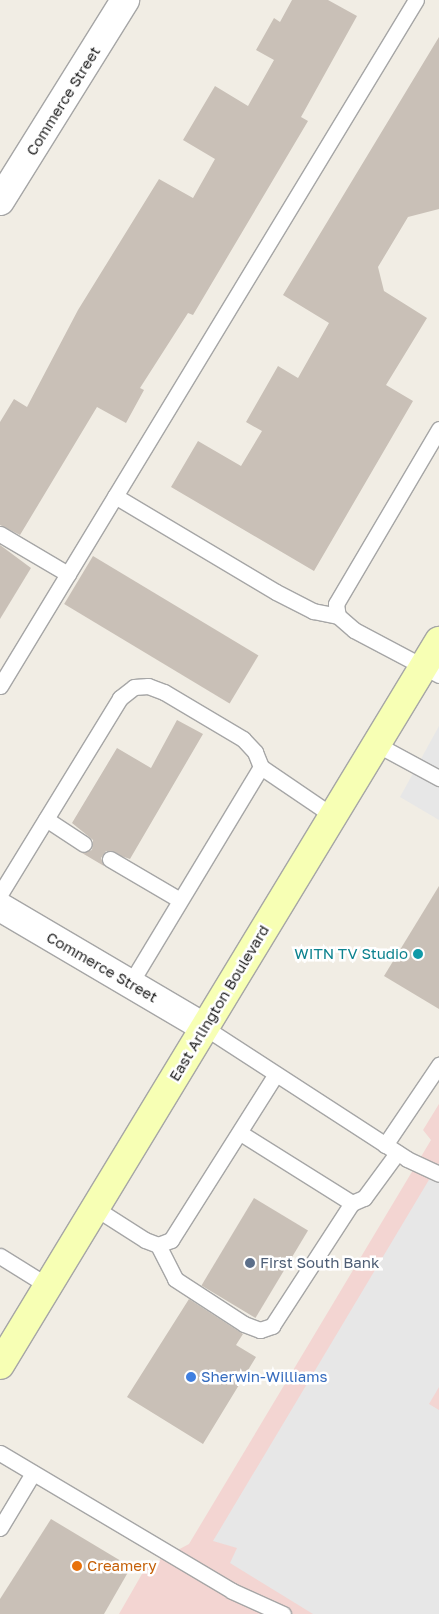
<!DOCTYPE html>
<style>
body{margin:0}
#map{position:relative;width:439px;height:1614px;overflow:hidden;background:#f1ede4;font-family:"Golos Text",sans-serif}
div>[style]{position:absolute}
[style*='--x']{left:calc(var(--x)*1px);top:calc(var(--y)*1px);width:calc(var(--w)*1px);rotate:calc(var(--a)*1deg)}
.commercial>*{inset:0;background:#f3d5d2}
.parking>*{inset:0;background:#e7e7e7}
.building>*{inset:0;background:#c9c0b7;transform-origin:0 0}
.roads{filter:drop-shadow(1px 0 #a6a6a6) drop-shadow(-1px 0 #a6a6a6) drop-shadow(0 1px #a6a6a6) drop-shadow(0 -1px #a6a6a6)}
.lane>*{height:15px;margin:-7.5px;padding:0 7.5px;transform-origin:7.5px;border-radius:7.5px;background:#fff}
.street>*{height:28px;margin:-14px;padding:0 14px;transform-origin:14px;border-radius:14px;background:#fff}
.secondary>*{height:28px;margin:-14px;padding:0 14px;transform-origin:14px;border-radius:14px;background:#f7ffb4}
.dots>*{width:14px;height:14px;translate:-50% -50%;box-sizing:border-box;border:2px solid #fff;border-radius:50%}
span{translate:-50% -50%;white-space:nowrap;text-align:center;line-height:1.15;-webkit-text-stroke:5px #fff;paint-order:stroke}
.street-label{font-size:15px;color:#1f1f1f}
.culture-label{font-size:15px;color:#0d838f}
.right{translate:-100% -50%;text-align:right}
.service-label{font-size:15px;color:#4e5e75}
.left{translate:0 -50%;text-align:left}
.shop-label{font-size:15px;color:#366cbe}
.food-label{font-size:15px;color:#c56008}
</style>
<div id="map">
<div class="commercial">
<div style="clip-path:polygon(439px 1104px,439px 1614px,119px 1614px,146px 1567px,189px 1544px,431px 1140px,423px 1130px)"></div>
</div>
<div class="parking">
<div style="clip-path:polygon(439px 726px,439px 820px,400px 797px)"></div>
<div style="clip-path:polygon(439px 1163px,439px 1387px,429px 1404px,439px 1410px,439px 1614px,313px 1614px,230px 1563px,237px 1548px,213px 1541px)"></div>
</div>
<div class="building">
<div style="clip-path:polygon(292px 0,328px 0,357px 16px,301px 117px,308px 121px,193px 315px,188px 313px,140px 388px,144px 390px,126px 423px,97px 407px,20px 535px,0 525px,0 422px,14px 399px,27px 407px,78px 310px,159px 179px,193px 198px,215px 159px,183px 140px,215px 86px,248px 106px,274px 60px,256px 50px,274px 18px,280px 22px)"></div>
<div style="clip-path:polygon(439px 37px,439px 209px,408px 217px,378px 267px,384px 291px,427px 318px,386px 385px,413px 401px,314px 571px,171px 487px,198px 441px,241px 466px,262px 431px,246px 422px,278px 366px,298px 378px,329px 323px,283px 295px)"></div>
<div style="clip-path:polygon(0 545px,31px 568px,0 619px)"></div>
<div style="left:93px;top:556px;width:193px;height:56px;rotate:31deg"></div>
<div style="clip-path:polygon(177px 720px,203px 734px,130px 859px,106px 851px,101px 858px,104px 866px,82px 853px,92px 850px,93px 840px,72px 823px,117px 748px,151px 768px)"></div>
<div style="clip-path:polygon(439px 886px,439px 1009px,384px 976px)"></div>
<div style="left:254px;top:1198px;width:63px;height:102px;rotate:31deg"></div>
<div style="clip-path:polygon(189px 1299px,243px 1334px,236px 1345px,256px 1357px,203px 1444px,127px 1397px)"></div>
<div style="clip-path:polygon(51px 1519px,131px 1567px,104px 1614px,0 1614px,0 1599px)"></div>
</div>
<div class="roads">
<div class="lane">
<div style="--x:439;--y:429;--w:203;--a:120.5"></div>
<div style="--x:336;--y:604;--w:12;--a:81"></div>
<div style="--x:338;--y:616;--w:21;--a:41"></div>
<div style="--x:354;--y:630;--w:96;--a:27.9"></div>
<div style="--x:115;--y:496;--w:187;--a:30.8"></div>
<div style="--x:276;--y:592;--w:42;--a:27.2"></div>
<div style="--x:313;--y:611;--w:25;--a:11"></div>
<div style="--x:0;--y:534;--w:79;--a:30.5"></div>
<div style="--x:0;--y:686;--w:802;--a:-58.77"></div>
<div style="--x:376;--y:744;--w:72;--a:28.4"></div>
<div style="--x:46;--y:819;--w:45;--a:33.3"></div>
<div style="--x:110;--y:859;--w:81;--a:30.4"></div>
<div style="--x:0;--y:894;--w:230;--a:-58.5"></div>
<div style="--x:120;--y:698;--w:18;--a:-38"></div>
<div style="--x:134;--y:687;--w:14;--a:-4"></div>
<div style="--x:148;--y:686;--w:17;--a:21"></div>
<div style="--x:164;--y:692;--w:92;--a:30.7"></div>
<div style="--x:243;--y:739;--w:18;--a:47"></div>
<div style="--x:255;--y:752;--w:16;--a:68"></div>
<div style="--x:261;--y:767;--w:87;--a:34.2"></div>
<div style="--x:130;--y:984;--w:253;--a:-58.9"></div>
<div style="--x:204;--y:1027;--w:242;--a:33"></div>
<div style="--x:407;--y:1159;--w:35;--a:25"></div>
<div style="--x:242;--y:1134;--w:130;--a:32.1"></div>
<div style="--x:385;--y:1145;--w:97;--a:-56"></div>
<div style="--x:95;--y:1208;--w:59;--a:32.6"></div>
<div style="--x:145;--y:1240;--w:14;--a:21"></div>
<div style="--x:158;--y:1245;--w:14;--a:-21"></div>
<div style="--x:171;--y:1240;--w:196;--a:-57.7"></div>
<div style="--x:158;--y:1245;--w:38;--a:63"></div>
<div style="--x:175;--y:1279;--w:82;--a:33.1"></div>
<div style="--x:244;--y:1324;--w:17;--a:21"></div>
<div style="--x:260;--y:1330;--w:13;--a:-18"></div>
<div style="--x:272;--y:1326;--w:147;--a:-57"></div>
<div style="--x:352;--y:1203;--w:13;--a:-23"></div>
<div style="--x:364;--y:1198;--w:56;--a:-53.7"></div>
<div style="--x:0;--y:1256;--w:57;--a:32"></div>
<div style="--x:0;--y:1453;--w:270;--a:30.7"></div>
<div style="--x:232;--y:1591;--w:56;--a:24.3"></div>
<div style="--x:0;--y:1528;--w:64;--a:-59"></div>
</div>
<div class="street">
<div style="--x:0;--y:201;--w:237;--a:-58.1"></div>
<div style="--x:0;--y:907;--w:237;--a:30.5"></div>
</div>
<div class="secondary">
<div style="--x:0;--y:1365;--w:847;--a:-58.77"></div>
</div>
</div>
<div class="dots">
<div style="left:418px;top:954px;background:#0f9aa8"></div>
<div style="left:250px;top:1263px;background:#5c6f8a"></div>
<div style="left:191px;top:1377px;background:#3f7fe0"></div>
<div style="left:77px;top:1566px;background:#e8710a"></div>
</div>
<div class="street-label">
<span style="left:63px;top:101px;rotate:-58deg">Commerce Street</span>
<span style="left:102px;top:967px;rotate:30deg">Commerce Street</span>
<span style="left:219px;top:1003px;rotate:-59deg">East Arlington Boulevard</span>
</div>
<div class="culture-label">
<span class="right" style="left:408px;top:954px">WITN TV Studio</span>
</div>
<div class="service-label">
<span class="left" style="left:260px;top:1263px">First South Bank</span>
</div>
<div class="shop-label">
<span class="left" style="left:201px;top:1377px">Sherwin-Williams</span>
</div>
<div class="food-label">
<span class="left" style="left:87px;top:1566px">Creamery</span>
</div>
</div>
